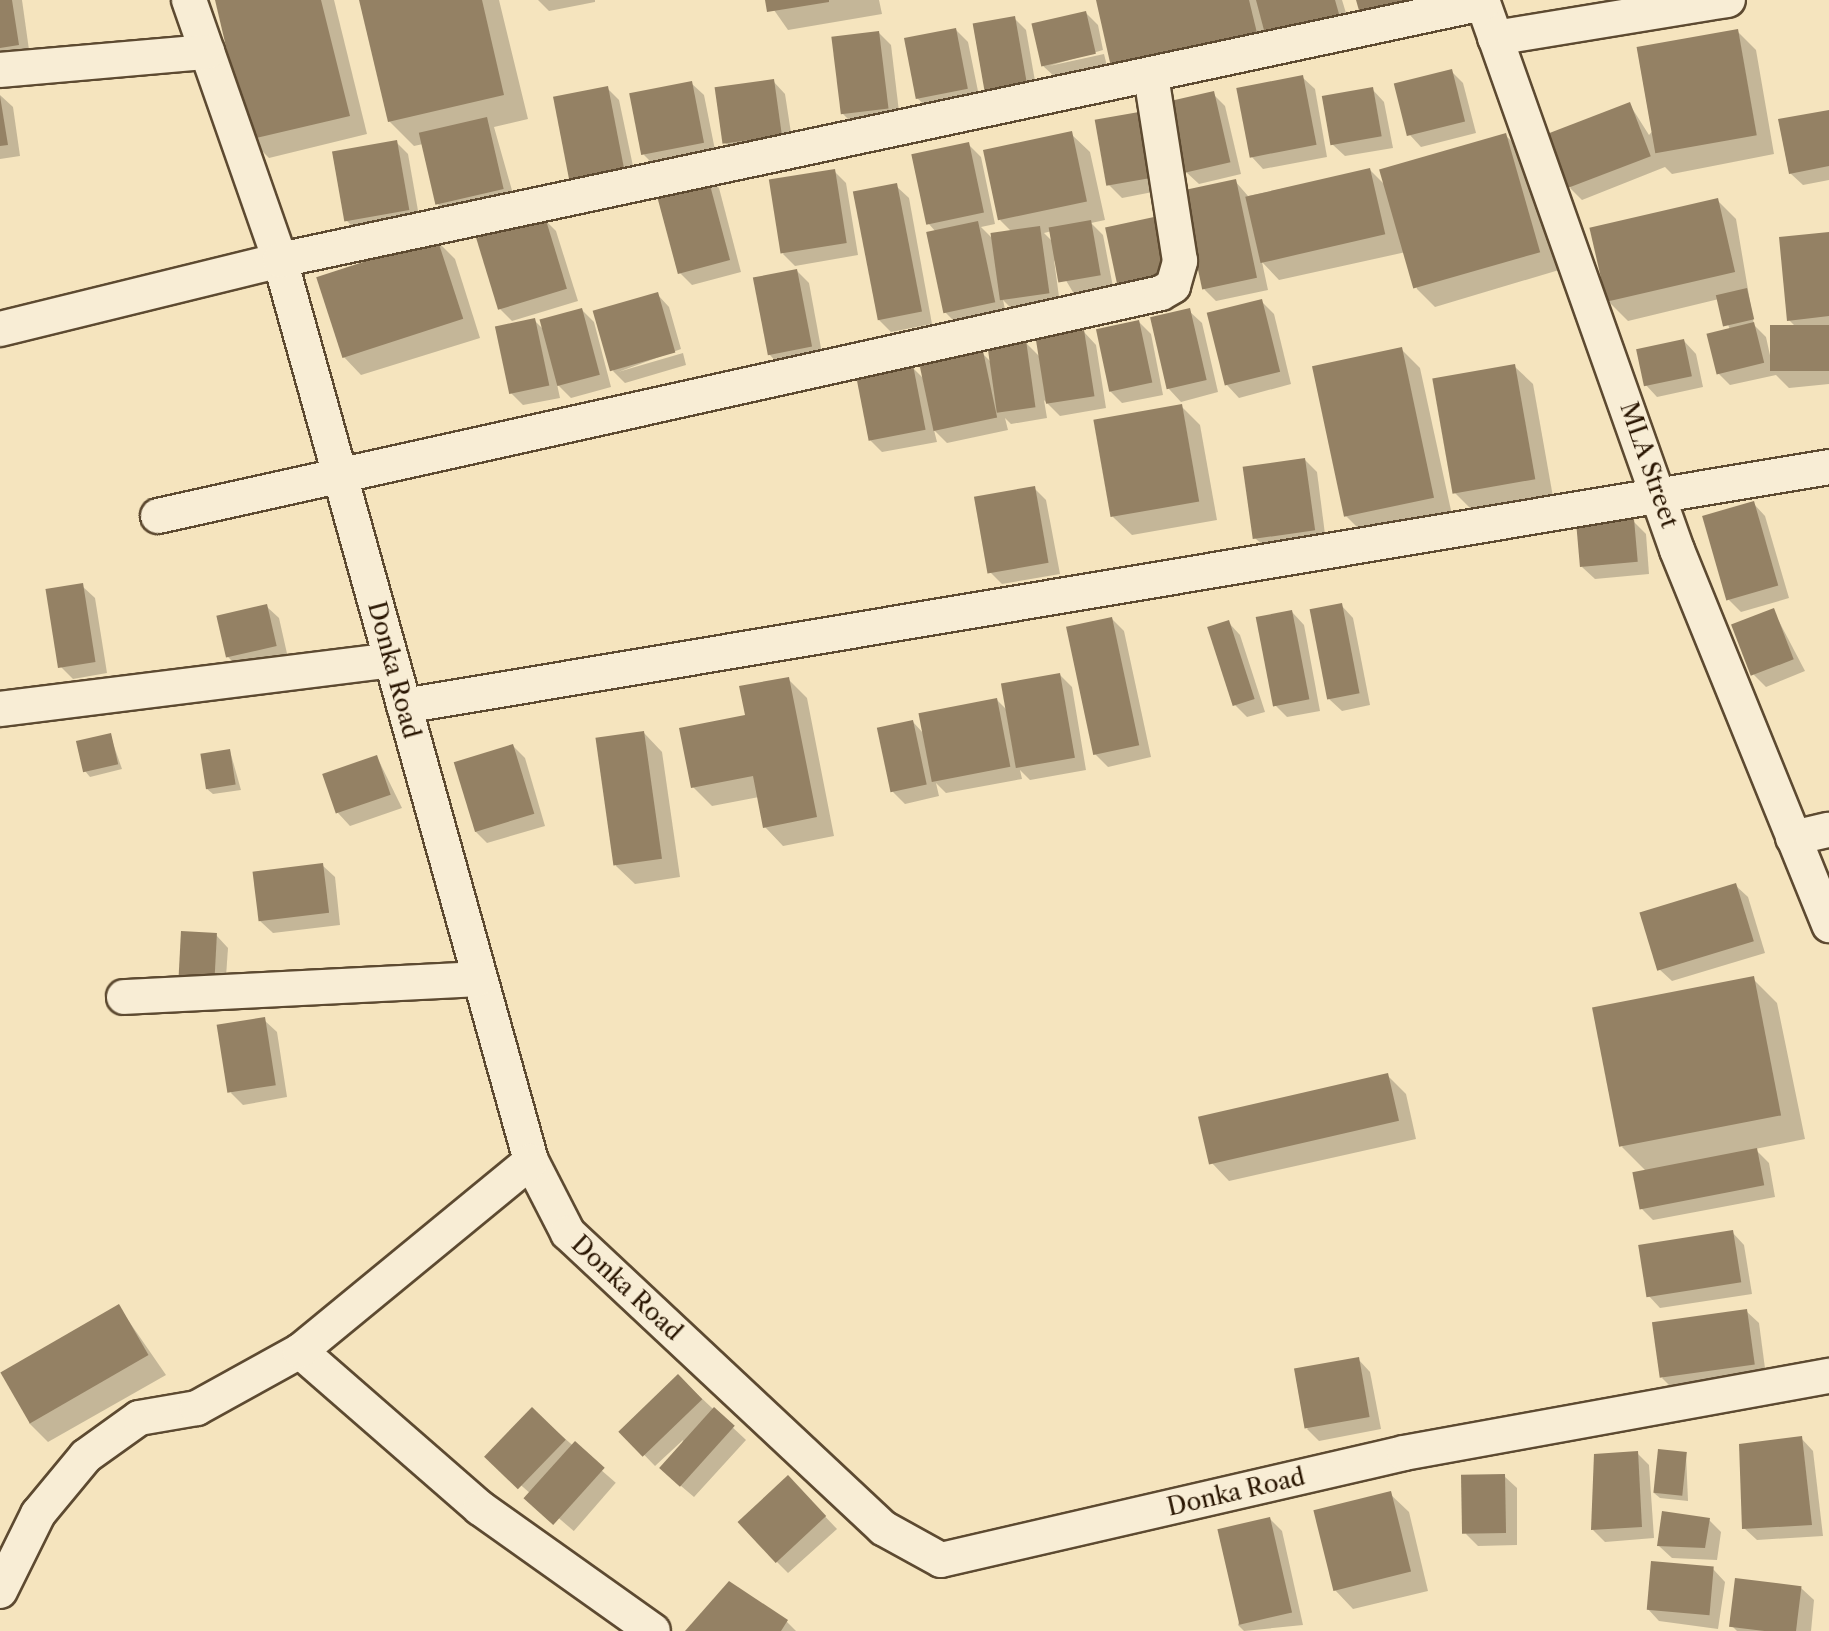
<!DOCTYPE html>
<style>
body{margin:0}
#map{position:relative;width:1829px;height:1631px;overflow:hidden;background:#f5e4be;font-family:"Libre Caslon Text",serif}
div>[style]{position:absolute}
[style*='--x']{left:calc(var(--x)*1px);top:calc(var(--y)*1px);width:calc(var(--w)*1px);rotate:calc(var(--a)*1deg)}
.shadow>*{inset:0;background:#0003;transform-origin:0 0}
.building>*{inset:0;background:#948164;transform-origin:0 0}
.roads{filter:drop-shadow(2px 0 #5d4a31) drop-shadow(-2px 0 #5d4a31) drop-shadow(0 2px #5d4a31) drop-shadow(0 -2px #5d4a31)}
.street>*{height:34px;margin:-17px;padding:0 17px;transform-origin:17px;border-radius:17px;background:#f8edd5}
span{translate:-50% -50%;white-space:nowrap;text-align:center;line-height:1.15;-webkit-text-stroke:6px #f8edd5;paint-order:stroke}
.street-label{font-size:24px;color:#2a1602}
</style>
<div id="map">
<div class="shadow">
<div style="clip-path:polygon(0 0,22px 0,30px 57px,0 61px)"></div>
<div style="clip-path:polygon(217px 0,334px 0,367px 134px,269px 158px,250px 139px)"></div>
<div style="clip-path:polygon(361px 0,499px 0,528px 119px,494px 127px,515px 201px,450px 217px,438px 204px,423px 144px,414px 146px,389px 121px)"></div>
<div style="clip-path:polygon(538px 0,595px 0,595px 2px,549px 11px)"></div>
<div style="clip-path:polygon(767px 0,879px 0,882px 14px,788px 30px)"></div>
<div style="clip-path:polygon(1098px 0,1342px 0,1350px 26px,1132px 85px)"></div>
<div style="clip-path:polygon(1086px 13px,1098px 25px,1103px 50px,1049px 66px,1104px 54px,1107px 66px,1055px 77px,1042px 65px)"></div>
<div style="clip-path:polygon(1014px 18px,1026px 30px,1038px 98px,999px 105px)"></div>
<div style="clip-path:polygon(956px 30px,968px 42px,980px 101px,930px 110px,917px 98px)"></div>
<div style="clip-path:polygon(1738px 32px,1756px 50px,1774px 154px,1672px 174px,1665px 167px,1582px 200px,1570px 188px,1630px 105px,1649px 135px)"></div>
<div style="clip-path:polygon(879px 33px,891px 45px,900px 120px,854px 125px,842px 113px)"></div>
<div style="clip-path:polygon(1451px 71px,1463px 83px,1476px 133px,1421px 147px,1409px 134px)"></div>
<div style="clip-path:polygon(1302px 77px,1315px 89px,1327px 157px,1263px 169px,1251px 156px)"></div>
<div style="clip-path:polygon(773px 81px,785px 94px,793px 146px,737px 155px,725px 143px)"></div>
<div style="clip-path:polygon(691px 83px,704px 95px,716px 155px,656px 167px,644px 155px)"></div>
<div style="clip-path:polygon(607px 88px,619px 100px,637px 185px,573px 183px)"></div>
<div style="clip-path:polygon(1372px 89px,1384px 102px,1393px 148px,1345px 156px,1332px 144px)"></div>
<div style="clip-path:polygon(1213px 94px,1225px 106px,1241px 174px,1199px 184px,1186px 172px)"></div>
<div style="clip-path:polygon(0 95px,13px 107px,20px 156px,0 159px)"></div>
<div style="clip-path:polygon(1829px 112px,1829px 180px,1803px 185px,1790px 173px)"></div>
<div style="clip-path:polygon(1138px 114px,1151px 126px,1163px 190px,1122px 198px,1109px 185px)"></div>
<div style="clip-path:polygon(evenodd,1071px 134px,1090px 152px,1105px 220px,1091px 223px,1103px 235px,1113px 287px,1074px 294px,1054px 260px,1060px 304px,1014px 311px,1003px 300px,1006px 314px,957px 324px,945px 312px,936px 232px,928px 223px,969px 145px,981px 157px,995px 224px,981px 227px,993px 239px,1012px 232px,1000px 220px,1071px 134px,1052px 231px,1054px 243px,1044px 233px,1052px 231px)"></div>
<div style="clip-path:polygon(1505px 135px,1524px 153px,1559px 270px,1435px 307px,1417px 289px,1406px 252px,1279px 280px,1262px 262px,1268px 290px,1216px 301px,1204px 289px,1235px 181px,1248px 196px,1370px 170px,1386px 186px)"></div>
<div style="clip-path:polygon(396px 142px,408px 154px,420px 222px,358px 232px,346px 220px)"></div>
<div style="clip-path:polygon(834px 171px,846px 183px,858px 255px,795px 266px,783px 254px)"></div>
<div style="clip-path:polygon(706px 176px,719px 188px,741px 272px,692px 285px,680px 273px)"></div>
<div style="clip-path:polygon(896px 186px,909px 198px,932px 324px,891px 332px,879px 320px)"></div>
<div style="clip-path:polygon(1717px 200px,1736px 219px,1754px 325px,1766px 337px,1773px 369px,1799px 330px,1789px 320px,1829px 234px,1829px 384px,1789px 388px,1776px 375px,1730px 385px,1718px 373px,1730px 330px,1719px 299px,1628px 321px,1609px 302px)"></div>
<div style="clip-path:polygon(544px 219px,556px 231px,578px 301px,512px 321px,500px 309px)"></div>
<div style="clip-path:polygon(1154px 219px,1166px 231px,1177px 285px,1130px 294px,1118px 282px)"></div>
<div style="clip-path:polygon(437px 241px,455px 259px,480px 338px,361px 375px,343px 356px)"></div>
<div style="clip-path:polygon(797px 271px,809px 283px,823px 359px,781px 367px,769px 354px)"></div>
<div style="clip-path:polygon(657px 294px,669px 307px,681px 349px,618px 372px,683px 353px,686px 365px,625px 383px,613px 371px)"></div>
<div style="clip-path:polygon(1262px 302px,1274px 314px,1291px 384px,1239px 398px,1227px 385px)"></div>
<div style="clip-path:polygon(582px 310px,594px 322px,611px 387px,571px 398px,557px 384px,560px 398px,523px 405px,511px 393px,534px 320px,544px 330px)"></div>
<div style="clip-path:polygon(1189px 311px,1202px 323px,1218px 392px,1181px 402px,1169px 389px)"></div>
<div style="clip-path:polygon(1139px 322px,1151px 334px,1163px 395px,1122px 403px,1110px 391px)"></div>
<div style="clip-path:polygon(1084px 332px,1096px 345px,1106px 408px,1060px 416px,1044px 400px,1047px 418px,1011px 424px,1005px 418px,1008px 430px,947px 443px,934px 430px,937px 442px,882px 452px,870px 440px,912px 367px,924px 379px,982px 353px,992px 363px,1025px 342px,1041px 358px)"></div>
<div style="clip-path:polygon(1684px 341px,1696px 354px,1703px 387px,1657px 397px,1645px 384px)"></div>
<div style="clip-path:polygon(1401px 349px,1420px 368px,1452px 515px,1364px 534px,1346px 516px)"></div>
<div style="clip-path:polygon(1514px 366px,1533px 384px,1553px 497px,1474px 512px,1455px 493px)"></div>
<div style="clip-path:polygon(1181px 406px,1200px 425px,1217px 520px,1132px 535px,1113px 517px)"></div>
<div style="clip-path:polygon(1305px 460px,1317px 472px,1326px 542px,1268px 550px,1255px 538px)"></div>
<div style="clip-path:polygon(1034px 488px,1046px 500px,1060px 574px,1002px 584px,990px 572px)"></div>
<div style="clip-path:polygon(1753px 503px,1765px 516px,1789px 598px,1741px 612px,1729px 600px)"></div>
<div style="clip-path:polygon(1633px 521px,1646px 534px,1649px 574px,1595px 579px,1582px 567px)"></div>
<div style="clip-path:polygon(82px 586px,95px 598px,107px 673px,73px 679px,61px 667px)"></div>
<div style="clip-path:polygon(1341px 605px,1353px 618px,1370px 705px,1342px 711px,1329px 699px)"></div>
<div style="clip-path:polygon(266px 606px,279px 618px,288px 658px,240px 669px,227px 656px)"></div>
<div style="clip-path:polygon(1773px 610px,1805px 671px,1766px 687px,1754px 675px)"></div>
<div style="clip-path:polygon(1292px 612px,1304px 625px,1320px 711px,1287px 717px,1275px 705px)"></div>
<div style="clip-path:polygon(1112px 619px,1124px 631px,1151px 757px,1108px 767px,1095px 754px)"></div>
<div style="clip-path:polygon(1228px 622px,1240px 635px,1265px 712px,1247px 717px,1235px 705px)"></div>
<div style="clip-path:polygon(1060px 675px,1072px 687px,1086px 770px,1030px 780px,1020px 770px,1022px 779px,946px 793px,936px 783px,939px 796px,905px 804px,893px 792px,913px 722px,924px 734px,997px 700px,1008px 711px)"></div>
<div style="clip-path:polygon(788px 679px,807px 698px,834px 836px,783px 846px,765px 827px,759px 797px,712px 806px,693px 787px,747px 716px)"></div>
<div style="clip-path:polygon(644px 733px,662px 752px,680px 877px,635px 884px,616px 866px)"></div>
<div style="clip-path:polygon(110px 735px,122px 769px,90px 777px,85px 771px)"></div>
<div style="clip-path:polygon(513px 746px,525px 758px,545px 826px,487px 843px,475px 831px)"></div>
<div style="clip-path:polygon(230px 751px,241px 790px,213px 794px,207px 789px)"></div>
<div style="clip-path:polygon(377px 757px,402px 808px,350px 826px,338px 813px)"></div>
<div style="clip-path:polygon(322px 865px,335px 877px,340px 925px,273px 933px,260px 921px)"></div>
<div style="clip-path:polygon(1735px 885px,1748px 897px,1765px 953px,1672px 981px,1659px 969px)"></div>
<div style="clip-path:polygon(216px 935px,228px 948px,225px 991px,193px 990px)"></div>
<div style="clip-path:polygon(1753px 979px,1777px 1003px,1805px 1139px,1755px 1149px,1769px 1163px,1775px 1197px,1653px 1220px,1641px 1208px,1647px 1172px,1622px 1147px)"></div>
<div style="clip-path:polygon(264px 1020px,277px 1032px,287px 1097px,243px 1105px,231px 1093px)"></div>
<div style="clip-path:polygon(1387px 1075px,1406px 1094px,1416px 1139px,1229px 1181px,1211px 1162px)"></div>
<div style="clip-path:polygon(1732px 1232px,1744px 1245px,1752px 1294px,1660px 1308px,1648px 1295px)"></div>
<div style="clip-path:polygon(119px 1307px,166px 1375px,48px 1442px,29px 1423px)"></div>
<div style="clip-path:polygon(1746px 1311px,1759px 1323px,1766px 1376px,1674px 1390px,1662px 1378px)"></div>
<div style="clip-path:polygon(1358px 1359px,1370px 1372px,1381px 1429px,1319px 1441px,1307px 1429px)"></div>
<div style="clip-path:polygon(678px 1376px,746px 1440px,694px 1497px,674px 1480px,683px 1440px,655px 1466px,621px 1431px)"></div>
<div style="left:532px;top:1410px;width:111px;height:64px;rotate:41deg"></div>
<div style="clip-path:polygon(1801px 1438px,1813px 1451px,1823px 1536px,1757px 1540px,1744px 1528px)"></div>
<div style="clip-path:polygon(1637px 1453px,1649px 1465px,1654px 1538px,1605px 1542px,1593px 1530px)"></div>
<div style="clip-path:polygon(1686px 1454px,1688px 1501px,1660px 1498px,1654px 1493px)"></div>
<div style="clip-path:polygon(1504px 1476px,1517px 1488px,1517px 1545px,1478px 1546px,1466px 1534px)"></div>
<div style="clip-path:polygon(800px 1490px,837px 1529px,788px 1573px,776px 1561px)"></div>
<div style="clip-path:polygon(1390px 1494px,1409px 1512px,1428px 1591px,1353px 1609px,1335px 1590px)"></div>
<div style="clip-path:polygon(1270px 1519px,1282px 1531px,1303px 1625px,1244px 1631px,1238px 1625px)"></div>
<div style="clip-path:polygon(1709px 1520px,1721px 1532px,1717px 1560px,1672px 1558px,1659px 1546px)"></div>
<div style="clip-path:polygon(1713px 1569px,1725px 1582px,1718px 1629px,1659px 1621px,1647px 1608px)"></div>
<div style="clip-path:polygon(729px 1584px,787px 1622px,796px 1631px,687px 1631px)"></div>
<div style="clip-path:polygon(1801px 1588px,1814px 1600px,1811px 1631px,1737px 1631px,1731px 1625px)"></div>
</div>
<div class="building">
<div style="clip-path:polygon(0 0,12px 0,19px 45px,0 48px)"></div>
<div style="clip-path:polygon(215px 0,321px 0,350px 116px,248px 140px)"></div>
<div style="clip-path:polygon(359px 0,482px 0,504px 95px,388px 122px)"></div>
<div style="clip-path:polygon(765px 0,829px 0,829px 2px,767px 12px)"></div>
<div style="clip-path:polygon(1096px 0,1249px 0,1257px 33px,1111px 67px)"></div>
<div style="clip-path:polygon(1256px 0,1335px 0,1339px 14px,1265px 34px)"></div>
<div style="clip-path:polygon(1356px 0,1407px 0,1407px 1px,1360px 14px)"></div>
<div style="left:1086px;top:11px;width:44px;height:56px;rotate:77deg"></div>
<div style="left:1015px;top:16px;width:71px;height:43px;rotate:80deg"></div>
<div style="left:956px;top:28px;width:62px;height:53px;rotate:79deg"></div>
<div style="left:1738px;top:29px;width:108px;height:103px;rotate:80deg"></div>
<div style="left:879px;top:31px;width:78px;height:48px;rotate:83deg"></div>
<div style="left:1452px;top:69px;width:54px;height:60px;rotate:76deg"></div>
<div style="left:1303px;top:75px;width:71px;height:68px;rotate:79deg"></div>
<div style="left:774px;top:79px;width:57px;height:60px;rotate:82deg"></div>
<div style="left:692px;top:81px;width:63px;height:64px;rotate:79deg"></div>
<div style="left:608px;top:86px;width:89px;height:56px;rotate:79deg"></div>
<div style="left:1373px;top:87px;width:50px;height:52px;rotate:80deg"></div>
<div style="left:1214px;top:91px;width:73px;height:47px;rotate:77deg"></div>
<div style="clip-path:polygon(0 96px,8px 145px,0 146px)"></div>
<div style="left:1630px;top:102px;width:58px;height:89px;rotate:69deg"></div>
<div style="clip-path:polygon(1829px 110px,1829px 166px,1789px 174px,1778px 119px)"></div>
<div style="left:1139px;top:112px;width:67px;height:45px;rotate:80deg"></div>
<div style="left:487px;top:117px;width:74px;height:70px;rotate:77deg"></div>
<div style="left:1072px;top:131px;width:72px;height:91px;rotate:78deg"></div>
<div style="left:1506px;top:133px;width:124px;height:132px;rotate:74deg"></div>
<div style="left:397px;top:140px;width:71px;height:66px;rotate:80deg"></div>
<div style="left:969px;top:142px;width:72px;height:59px;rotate:78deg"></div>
<div style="left:1370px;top:168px;width:68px;height:128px;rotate:77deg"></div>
<div style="left:835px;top:169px;width:75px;height:67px;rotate:81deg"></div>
<div style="left:707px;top:174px;width:89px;height:54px;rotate:75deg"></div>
<div style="left:1236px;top:179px;width:101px;height:56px;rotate:78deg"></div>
<div style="left:897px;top:183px;width:131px;height:45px;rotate:79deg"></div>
<div style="left:1718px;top:198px;width:76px;height:132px;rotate:77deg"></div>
<div style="left:545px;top:217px;width:75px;height:72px;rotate:73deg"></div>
<div style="left:1154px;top:217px;width:57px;height:50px;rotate:78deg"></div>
<div style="left:1091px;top:220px;width:56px;height:43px;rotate:80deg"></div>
<div style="left:978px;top:221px;width:83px;height:53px;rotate:78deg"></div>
<div style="left:1040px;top:226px;width:68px;height:50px;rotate:82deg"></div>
<div style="clip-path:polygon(1829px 232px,1829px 316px,1787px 321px,1779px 237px)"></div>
<div style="left:437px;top:238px;width:85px;height:127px;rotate:72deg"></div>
<div style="left:797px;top:269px;width:79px;height:45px;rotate:79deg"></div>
<div style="left:1747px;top:288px;width:32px;height:32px;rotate:77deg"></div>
<div style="left:658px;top:292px;width:63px;height:68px;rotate:74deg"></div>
<div style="left:1262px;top:299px;width:75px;height:57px;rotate:76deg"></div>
<div style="left:582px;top:308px;width:69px;height:44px;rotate:75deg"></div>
<div style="left:1190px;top:308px;width:74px;height:41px;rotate:77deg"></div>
<div style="left:535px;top:318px;width:69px;height:41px;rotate:78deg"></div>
<div style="left:1139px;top:320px;width:64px;height:44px;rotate:78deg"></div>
<div style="left:1754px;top:322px;width:42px;height:49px;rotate:76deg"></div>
<div style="left:1829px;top:325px;width:46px;height:59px;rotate:90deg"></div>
<div style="left:1084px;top:330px;width:67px;height:49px;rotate:81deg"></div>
<div style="left:1684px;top:339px;width:38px;height:49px;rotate:78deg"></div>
<div style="left:1026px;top:340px;width:68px;height:39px;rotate:82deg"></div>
<div style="left:1402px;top:347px;width:154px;height:92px;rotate:78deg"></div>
<div style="left:983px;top:351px;width:68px;height:65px;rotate:78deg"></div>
<div style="left:1515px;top:364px;width:117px;height:84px;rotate:80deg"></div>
<div style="left:913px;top:365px;width:66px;height:58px;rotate:79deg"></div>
<div style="left:1182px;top:404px;width:99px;height:90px;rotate:80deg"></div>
<div style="left:1305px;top:458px;width:73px;height:63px;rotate:82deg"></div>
<div style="left:1035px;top:486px;width:78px;height:62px;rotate:80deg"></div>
<div style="left:1754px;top:501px;width:88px;height:54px;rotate:74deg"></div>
<div style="left:1634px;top:519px;width:43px;height:58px;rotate:85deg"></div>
<div style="left:83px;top:583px;width:80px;height:38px;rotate:81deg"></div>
<div style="left:1342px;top:603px;width:92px;height:33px;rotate:79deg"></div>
<div style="left:267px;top:604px;width:43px;height:52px;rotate:77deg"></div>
<div style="left:1774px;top:608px;width:55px;height:46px;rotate:69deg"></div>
<div style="left:1292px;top:610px;width:91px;height:37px;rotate:79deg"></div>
<div style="left:1112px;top:617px;width:131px;height:47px;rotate:78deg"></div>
<div style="left:1229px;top:620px;width:83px;height:23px;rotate:72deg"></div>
<div style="left:1060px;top:673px;width:86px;height:60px;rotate:80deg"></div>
<div style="clip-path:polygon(789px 677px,817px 817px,763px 828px,753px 776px,691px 788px,679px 728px,745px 715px,739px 686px)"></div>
<div style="left:997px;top:698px;width:70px;height:80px;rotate:79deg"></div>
<div style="left:913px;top:720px;width:66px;height:37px;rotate:78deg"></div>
<div style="left:644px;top:731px;width:129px;height:49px;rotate:82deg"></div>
<div style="left:111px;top:733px;width:32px;height:36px;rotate:77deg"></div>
<div style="left:513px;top:744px;width:73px;height:62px;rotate:73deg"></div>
<div style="left:230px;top:749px;width:36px;height:30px;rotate:81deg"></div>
<div style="left:377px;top:755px;width:42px;height:58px;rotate:71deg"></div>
<div style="left:323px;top:863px;width:50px;height:71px;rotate:83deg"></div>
<div style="left:1736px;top:883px;width:61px;height:101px;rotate:73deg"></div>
<div style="left:181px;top:931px;width:36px;height:47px;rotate:3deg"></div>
<div style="left:1754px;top:976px;width:142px;height:165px;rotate:79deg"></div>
<div style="left:265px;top:1017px;width:69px;height:49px;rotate:81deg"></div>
<div style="left:1388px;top:1073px;width:49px;height:195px;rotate:77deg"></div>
<div style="left:1757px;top:1148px;width:38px;height:127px;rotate:79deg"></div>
<div style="left:1733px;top:1230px;width:53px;height:96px;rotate:81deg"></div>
<div style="left:119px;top:1304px;width:59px;height:137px;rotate:60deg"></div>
<div style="left:1747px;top:1309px;width:56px;height:96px;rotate:82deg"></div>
<div style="left:1359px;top:1357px;width:61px;height:66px;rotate:80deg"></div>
<div style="left:678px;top:1374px;width:35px;height:83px;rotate:46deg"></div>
<div style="left:532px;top:1407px;width:47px;height:69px;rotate:44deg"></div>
<div style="left:714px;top:1407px;width:28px;height:82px;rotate:42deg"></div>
<div style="clip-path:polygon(1802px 1436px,1812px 1525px,1742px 1529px,1739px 1444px)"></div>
<div style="left:575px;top:1441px;width:40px;height:77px;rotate:42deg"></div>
<div style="left:1658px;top:1449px;width:29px;height:44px;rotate:6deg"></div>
<div style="clip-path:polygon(1638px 1451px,1642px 1527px,1591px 1530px,1594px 1454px)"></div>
<div style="left:1505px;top:1474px;width:59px;height:44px;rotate:89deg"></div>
<div style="left:788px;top:1475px;width:56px;height:69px;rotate:47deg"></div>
<div style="left:1391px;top:1491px;width:83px;height:80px;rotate:76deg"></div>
<div style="clip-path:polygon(1662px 1511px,1710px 1518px,1705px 1548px,1657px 1546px)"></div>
<div style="left:1270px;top:1517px;width:98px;height:54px;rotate:77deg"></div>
<div style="left:1651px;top:1561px;width:63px;height:49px;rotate:5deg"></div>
<div style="left:1735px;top:1578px;width:67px;height:49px;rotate:7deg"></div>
<div style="clip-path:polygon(729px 1581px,788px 1620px,781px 1631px,685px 1631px)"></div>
</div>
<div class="roads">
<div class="street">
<div style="--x:189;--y:0;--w:275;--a:70.7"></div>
<div style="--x:280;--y:260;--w:935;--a:74.43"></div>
<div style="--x:531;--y:1161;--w:81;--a:62.8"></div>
<div style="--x:568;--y:1233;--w:432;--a:43.1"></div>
<div style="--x:883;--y:1528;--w:66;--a:28.9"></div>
<div style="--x:941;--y:1560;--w:475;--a:-13"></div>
<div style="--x:1404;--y:1453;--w:432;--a:-10.3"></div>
<div style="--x:1482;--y:0;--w:584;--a:70.48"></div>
<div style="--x:1677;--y:550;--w:405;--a:67.9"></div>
<div style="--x:1495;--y:38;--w:236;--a:-9.3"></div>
<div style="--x:0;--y:70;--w:208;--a:-5"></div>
<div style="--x:0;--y:329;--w:288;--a:-13.8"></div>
<div style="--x:280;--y:260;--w:1230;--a:-12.06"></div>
<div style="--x:158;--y:516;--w:1027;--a:-12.53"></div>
<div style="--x:1161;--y:293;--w:14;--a:-30"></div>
<div style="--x:1173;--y:286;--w:26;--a:-74"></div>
<div style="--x:1180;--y:261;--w:187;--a:-98.9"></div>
<div style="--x:404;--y:706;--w:1445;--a:-9.52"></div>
<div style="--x:0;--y:709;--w:394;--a:-7.1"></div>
<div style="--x:1793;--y:838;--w:37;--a:-13"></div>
<div style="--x:124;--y:997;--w:354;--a:-2.9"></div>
<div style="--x:300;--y:1351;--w:239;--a:41.1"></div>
<div style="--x:480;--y:1508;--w:212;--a:35.4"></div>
<div style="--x:0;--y:1591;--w:86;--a:-63.7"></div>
<div style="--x:38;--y:1514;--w:75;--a:-50.4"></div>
<div style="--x:86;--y:1456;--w:65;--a:-35.6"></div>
<div style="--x:139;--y:1418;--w:59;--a:-9.8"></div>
<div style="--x:197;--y:1408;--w:118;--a:-29"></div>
<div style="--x:300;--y:1351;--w:299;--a:-39.4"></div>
</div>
</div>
<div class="street-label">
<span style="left:1649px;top:465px;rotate:71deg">MLA Street</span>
<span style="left:394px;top:670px;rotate:75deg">Donka Road</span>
<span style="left:627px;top:1288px;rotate:43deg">Donka Road</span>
<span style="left:1236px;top:1492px;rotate:-13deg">Donka Road</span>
</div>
</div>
